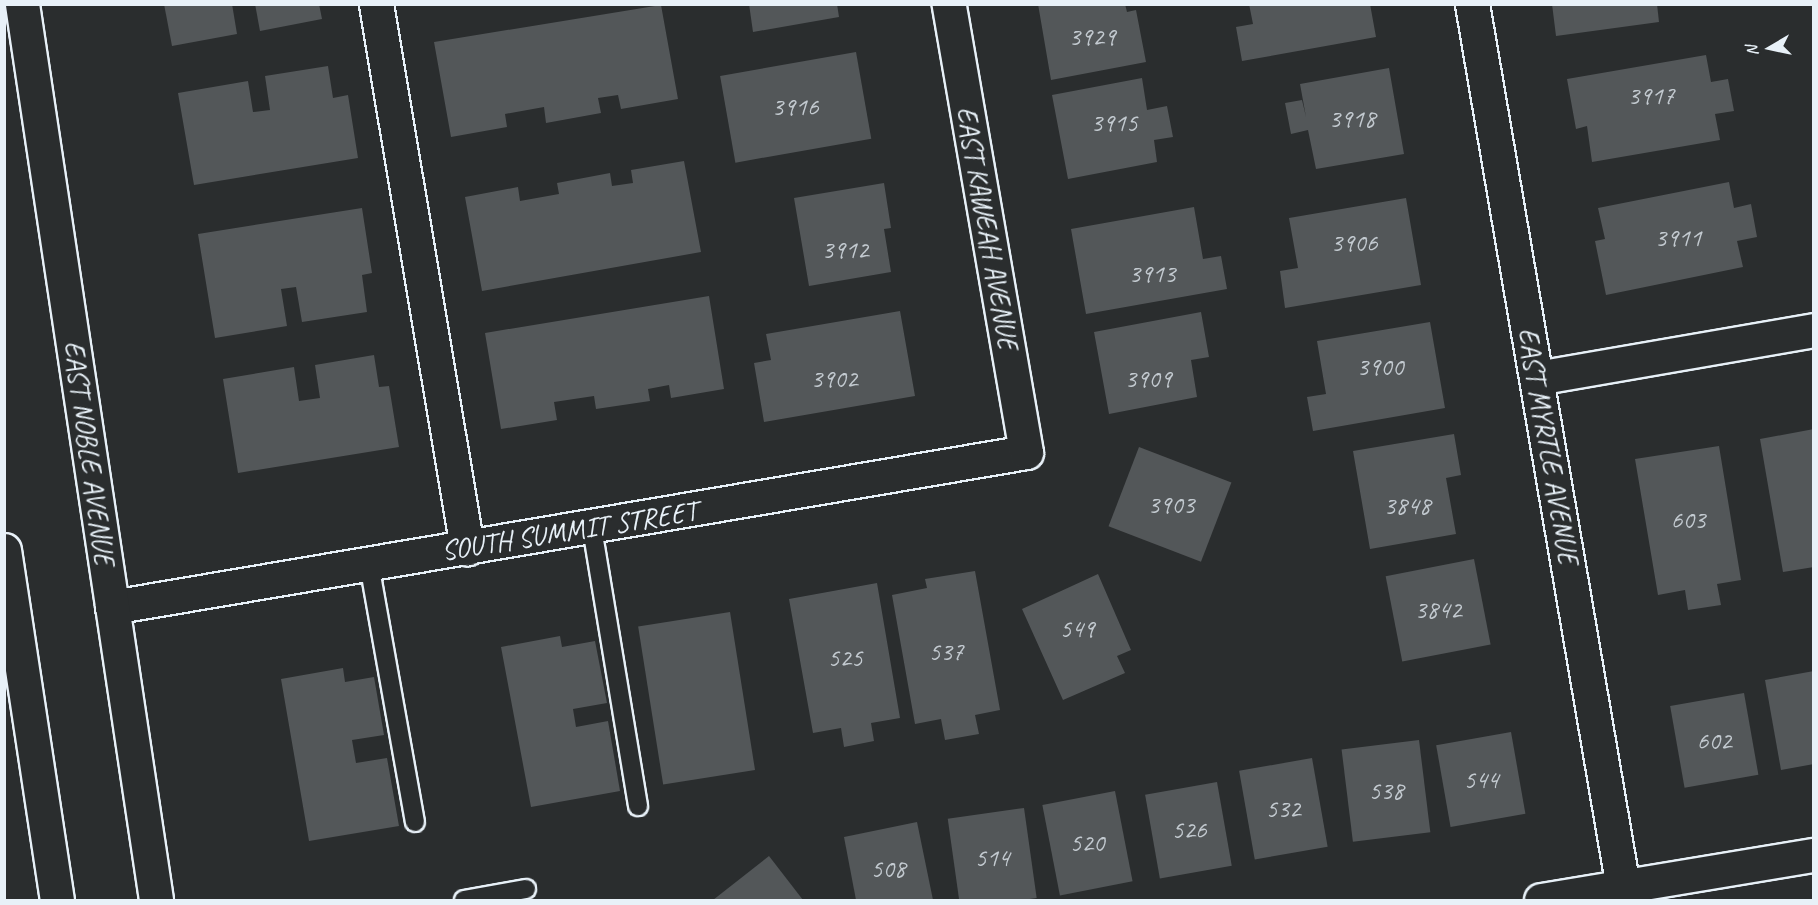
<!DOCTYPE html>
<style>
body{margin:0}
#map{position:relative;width:1818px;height:905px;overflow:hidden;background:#2a2d2e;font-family:Caveat,sans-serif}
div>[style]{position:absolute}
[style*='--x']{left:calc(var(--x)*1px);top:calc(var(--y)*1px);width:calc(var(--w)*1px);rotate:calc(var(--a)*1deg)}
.building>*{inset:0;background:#535759;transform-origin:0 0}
.roads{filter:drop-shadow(2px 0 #e8f1f8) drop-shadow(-2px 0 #e8f1f8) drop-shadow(0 2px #e8f1f8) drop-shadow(0 -2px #e8f1f8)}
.service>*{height:18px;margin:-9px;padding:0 9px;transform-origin:9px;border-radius:9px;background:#2a2d2e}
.minor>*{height:33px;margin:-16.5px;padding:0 16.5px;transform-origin:16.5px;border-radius:16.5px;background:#2a2d2e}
.tertiary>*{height:33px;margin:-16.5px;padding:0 16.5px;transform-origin:16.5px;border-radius:16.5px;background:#2a2d2e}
.motorway>*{height:33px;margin:-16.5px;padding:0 16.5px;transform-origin:16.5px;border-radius:16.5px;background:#2a2d2e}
span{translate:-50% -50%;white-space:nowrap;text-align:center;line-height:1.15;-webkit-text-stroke:5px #2a2d2e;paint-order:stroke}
.number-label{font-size:26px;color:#c3cad0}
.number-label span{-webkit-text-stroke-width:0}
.street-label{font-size:28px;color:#e8f1f8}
.frame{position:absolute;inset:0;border:6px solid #e8f1f8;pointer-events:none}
.north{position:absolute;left:1740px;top:18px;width:60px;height:60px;-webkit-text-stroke:4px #2a2d2e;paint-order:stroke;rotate:261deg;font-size:16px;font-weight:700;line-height:24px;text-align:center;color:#e8f1f8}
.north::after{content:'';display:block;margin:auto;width:21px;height:27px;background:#e8f1f8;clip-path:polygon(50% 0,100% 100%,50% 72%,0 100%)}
</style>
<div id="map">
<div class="building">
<div style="clip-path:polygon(164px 4px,232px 4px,237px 34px,172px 46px)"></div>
<div style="clip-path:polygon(255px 4px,319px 4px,322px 19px,260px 31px)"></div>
<div style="clip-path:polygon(749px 4px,837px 4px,839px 17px,753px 32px)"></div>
<div style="clip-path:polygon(1038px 4px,1125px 4px,1127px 12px,1136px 10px,1146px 62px,1051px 80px)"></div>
<div style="clip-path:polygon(1249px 4px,1370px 4px,1376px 37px,1242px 61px,1236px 27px,1253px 24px)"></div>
<div style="clip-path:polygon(1552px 4px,1657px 4px,1659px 22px,1556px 36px)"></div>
<div style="clip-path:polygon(661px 5px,678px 99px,621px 109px,618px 95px,598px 98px,601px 113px,546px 123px,544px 107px,505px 114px,507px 127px,451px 137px,434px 42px)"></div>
<div style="left:856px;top:52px;width:88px;height:138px;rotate:80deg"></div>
<div style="clip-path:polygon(1706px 55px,1711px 82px,1728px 79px,1734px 111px,1715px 114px,1720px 140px,1592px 162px,1587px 126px,1576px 129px,1567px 79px)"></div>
<div style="clip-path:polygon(328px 66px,333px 98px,348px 95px,358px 158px,194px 185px,178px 93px,248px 81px,253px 112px,270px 110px,265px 76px)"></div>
<div style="clip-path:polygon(1389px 68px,1404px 154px,1316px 169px,1308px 130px,1291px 134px,1285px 103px,1302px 100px,1306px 117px,1300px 84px)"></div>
<div style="clip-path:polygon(1142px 78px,1147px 110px,1167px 106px,1173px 137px,1154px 140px,1157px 162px,1068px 179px,1052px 95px)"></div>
<div style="clip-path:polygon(684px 161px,701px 252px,482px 291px,465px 197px,518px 187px,520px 201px,559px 194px,557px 183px,610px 173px,612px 186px,633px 183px,631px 170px)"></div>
<div style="clip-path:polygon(1729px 182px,1734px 208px,1751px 204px,1757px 237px,1737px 241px,1743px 267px,1606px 295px,1595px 241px,1605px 239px,1598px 208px)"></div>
<div style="clip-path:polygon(884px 183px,891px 228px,884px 229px,891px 272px,809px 286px,794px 198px)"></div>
<div style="clip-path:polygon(1406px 198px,1421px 285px,1285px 308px,1280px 271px,1298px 268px,1289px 218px)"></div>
<div style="clip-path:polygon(1194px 207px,1203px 259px,1221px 256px,1227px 289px,1086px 314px,1071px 229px)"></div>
<div style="clip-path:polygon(362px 208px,372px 273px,362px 275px,367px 312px,302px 322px,296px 287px,281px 289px,287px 326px,215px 338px,198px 234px)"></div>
<div style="clip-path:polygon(709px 296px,724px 389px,671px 398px,669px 385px,648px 389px,650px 401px,596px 409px,594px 396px,554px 402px,557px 420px,501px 429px,485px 333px)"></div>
<div style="clip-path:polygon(900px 311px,915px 396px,764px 422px,754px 363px,771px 360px,766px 334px)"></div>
<div style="clip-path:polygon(1201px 312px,1209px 357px,1191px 360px,1197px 397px,1109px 414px,1094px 332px)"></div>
<div style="clip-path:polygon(1430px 322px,1445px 408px,1313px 431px,1307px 397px,1326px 394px,1317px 341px)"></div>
<div style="clip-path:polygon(374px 355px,379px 387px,389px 386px,399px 447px,238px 473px,223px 379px,294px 367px,299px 401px,320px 398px,315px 365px)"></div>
<div style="clip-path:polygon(1814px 429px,1814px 567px,1783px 572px,1760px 439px)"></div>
<div style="clip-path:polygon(1454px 434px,1461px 475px,1446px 478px,1456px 534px,1370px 549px,1353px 451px)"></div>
<div style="clip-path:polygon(1719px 446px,1741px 580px,1717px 584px,1721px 605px,1688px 610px,1685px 590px,1658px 595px,1635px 459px)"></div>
<div style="left:1139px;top:447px;width:99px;height:85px;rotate:21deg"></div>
<div style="left:1474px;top:559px;width:87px;height:90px;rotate:79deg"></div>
<div style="clip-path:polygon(975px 571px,1000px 710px,975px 715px,979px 734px,945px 740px,941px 719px,915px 724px,892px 595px,927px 588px,925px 579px)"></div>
<div style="clip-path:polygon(1098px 574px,1131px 650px,1117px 656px,1125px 673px,1063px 700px,1022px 609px)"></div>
<div style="clip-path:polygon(877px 583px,900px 718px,871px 723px,874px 741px,844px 747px,841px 728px,813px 733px,789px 599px)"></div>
<div style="left:730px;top:612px;width:160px;height:93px;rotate:81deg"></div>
<div style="clip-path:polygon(560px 636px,562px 647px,595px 641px,607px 703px,573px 709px,576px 727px,608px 721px,620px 791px,531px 807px,501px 647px)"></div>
<div style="clip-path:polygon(343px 668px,345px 682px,374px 677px,384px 735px,352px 740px,356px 763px,387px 758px,399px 826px,309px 841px,281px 679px)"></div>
<div style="clip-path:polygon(1814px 671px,1814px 764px,1781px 770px,1765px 680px)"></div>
<div style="left:1744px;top:693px;width:83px;height:75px;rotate:80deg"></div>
<div style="left:1511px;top:732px;width:83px;height:76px;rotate:80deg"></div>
<div style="left:1419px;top:740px;width:93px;height:78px;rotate:83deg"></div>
<div style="left:1312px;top:758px;width:90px;height:74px;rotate:80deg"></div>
<div style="left:1217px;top:782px;width:85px;height:73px;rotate:80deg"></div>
<div style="left:1115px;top:791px;width:92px;height:74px;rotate:79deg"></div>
<div style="left:1024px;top:808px;width:91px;height:77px;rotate:82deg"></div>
<div style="clip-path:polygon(917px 822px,933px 900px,856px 900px,844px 837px)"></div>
<div style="clip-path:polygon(769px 856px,803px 900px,713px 900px)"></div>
</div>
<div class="roads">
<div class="service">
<div style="--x:592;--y:528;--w:282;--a:80.6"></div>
<div style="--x:369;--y:564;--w:262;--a:79.9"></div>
<div style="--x:464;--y:900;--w:63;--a:-10.1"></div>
</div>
<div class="minor">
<div style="--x:376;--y:4;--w:552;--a:80.5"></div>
<div style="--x:1472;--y:4;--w:896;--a:80.3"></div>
<div style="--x:1537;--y:378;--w:281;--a:-9.8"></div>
<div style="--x:112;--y:607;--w:927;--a:-9.62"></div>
<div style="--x:1026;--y:452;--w:455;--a:-99.8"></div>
<div style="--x:1541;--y:900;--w:277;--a:-9.4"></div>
</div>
<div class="tertiary">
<div style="--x:22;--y:4;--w:906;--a:81.49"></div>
</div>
<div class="motorway">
<div style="--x:4;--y:550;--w:354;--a:81.4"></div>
</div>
</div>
<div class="number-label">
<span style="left:1092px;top:37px">3929</span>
<span style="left:1651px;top:96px">3917</span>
<span style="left:795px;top:107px">3916</span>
<span style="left:1352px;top:119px">3918</span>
<span style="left:1114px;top:123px">3915</span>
<span style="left:1678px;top:238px">3911</span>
<span style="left:1354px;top:243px">3906</span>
<span style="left:845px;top:250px">3912</span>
<span style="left:1152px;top:274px">3913</span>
<span style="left:1380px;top:367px">3900</span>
<span style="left:834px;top:379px">3902</span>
<span style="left:1148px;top:379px">3909</span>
<span style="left:1171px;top:505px">3903</span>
<span style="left:1407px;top:506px">3848</span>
<span style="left:1688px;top:520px">603</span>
<span style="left:1438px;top:610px">3842</span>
<span style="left:1077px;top:629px">549</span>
<span style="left:946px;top:652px">537</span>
<span style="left:845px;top:658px">525</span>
<span style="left:1714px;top:741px">602</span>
<span style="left:1481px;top:780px">544</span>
<span style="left:1386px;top:791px">538</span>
<span style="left:1283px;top:809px">532</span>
<span style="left:1189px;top:830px">526</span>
<span style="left:1087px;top:843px">520</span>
<span style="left:992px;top:858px">514</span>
<span style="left:888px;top:869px">508</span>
</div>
<div class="street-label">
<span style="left:987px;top:228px;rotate:80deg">EAST KAWEAH AVENUE</span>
<span style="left:1548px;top:446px;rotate:80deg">EAST MYRTLE AVENUE</span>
<span style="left:89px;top:453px;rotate:82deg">EAST NOBLE AVENUE</span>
<span style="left:569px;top:531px;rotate:-9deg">SOUTH SUMMIT STREET</span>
</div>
<div class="frame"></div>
<div class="north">N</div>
</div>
